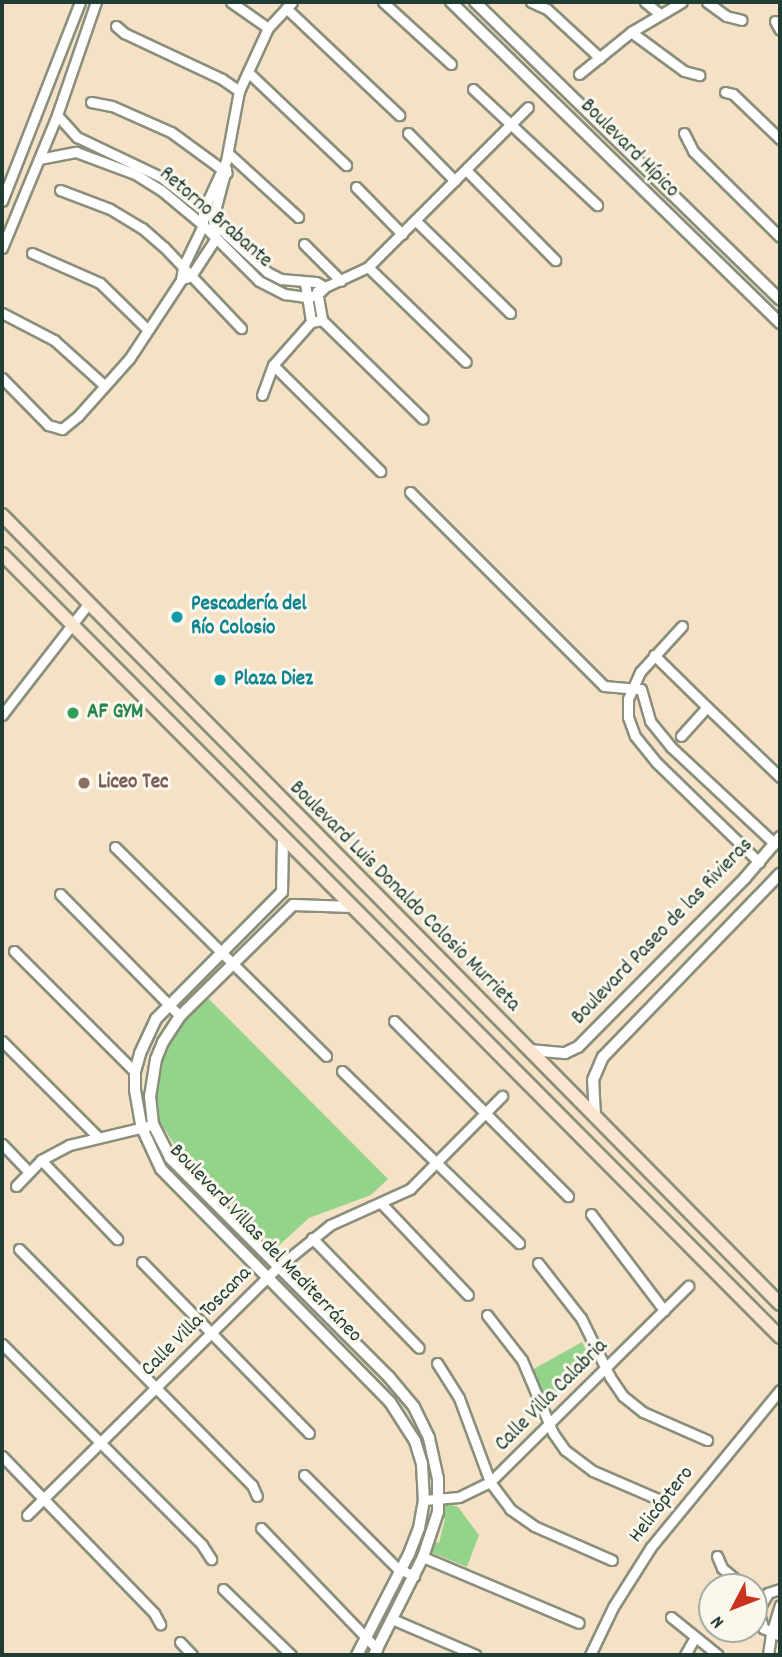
<!DOCTYPE html>
<meta charset="utf-8">
<style>
body{margin:0}
#map{position:relative;width:782px;height:1657px;overflow:hidden;background:#f5e1c5;font-family:Dekko,sans-serif}
div>[style]{position:absolute}
[style*='--x']{left:calc(var(--x)*1px);top:calc(var(--y)*1px);width:calc(var(--w)*1px);rotate:calc(var(--a)*1deg)}
.green>*{inset:0;background:#94d48a}
.roads{filter:drop-shadow(2px 0 #8a8f7c) drop-shadow(-2px 0 #8a8f7c) drop-shadow(0 2px #8a8f7c) drop-shadow(0 -2px #8a8f7c)}
.minor>*{height:9px;margin:-4.5px;padding:0 4.5px;transform-origin:4.5px;border-radius:4.5px;background:#fff}
.tertiary>*{height:10px;margin:-5px;padding:0 5px;transform-origin:5px;border-radius:5px;background:#fff}
.secondary>*{height:12px;margin:-6px;padding:0 6px;transform-origin:6px;border-radius:6px;background:#fbe5cf}
.dots>*{width:19px;height:19px;translate:-50% -50%;box-sizing:border-box;border:4px solid #fbf7ec;border-radius:50%}
span{translate:-50% -50%;white-space:nowrap;text-align:center;line-height:1.15;-webkit-text-stroke:6px #fbf7ec;paint-order:stroke}
.street-label{font-size:21px;color:#1f3d34}
.culture-label{font-size:21px;color:#0d838f;font-weight:700}
.left{translate:0 -50%;text-align:left}
.leisure-label{font-size:21px;color:#27864d;font-weight:700}
.education-label{font-size:21px;color:#785e54;font-weight:700}
.frame{position:absolute;inset:0;border:4px solid #1f3d34;pointer-events:none}
.north{position:absolute;left:698px;top:1573px;width:70px;height:70px;box-sizing:border-box;background:#fbf7ec;border:2px solid #a3ada2;border-radius:50%;rotate:228deg;font-size:19px;font-weight:700;line-height:28px;text-align:center;color:#1f3d34}
.north::after{content:'';display:block;margin:auto;width:24px;height:32px;background:#c8321e;clip-path:polygon(50% 0,100% 100%,50% 72%,0 100%)}
</style>
<div id="map">
<div class="green">
<div style="clip-path:polygon(206px 996px,388px 1179px,371px 1195px,309px 1218px,276px 1248px,178px 1150px,158px 1119px,154px 1096px,163px 1051px,179px 1025px)"></div>
<div style="clip-path:polygon(582px 1342px,591px 1360px,544px 1404px,532px 1370px)"></div>
<div style="clip-path:polygon(446px 1503px,458px 1507px,479px 1535px,467px 1567px,428px 1551px,432px 1541px,439px 1543px,445px 1519px,440px 1517px,441px 1505px)"></div>
</div>
<div class="roads">
<div class="minor">
<div style="--x:231;--y:2;--w:45;--a:35.1"></div>
<div style="--x:383;--y:2;--w:92;--a:42.4"></div>
<div style="--x:531;--y:2;--w:17;--a:24"></div>
<div style="--x:547;--y:9;--w:72;--a:42.8"></div>
<div style="--x:645;--y:2;--w:19;--a:39"></div>
<div style="--x:707;--y:2;--w:24;--a:36"></div>
<div style="--x:726;--y:16;--w:16;--a:14"></div>
<div style="--x:286;--y:8;--w:156;--a:43.4"></div>
<div style="--x:775;--y:21;--w:10;--a:61"></div>
<div style="--x:116;--y:26;--w:11;--a:41"></div>
<div style="--x:124;--y:33;--w:108;--a:25.1"></div>
<div style="--x:222;--y:79;--w:21;--a:35"></div>
<div style="--x:631;--y:32;--w:66;--a:36.3"></div>
<div style="--x:684;--y:71;--w:16;--a:15"></div>
<div style="--x:249;--y:73;--w:134;--a:43.5"></div>
<div style="--x:579;--y:74;--w:67;--a:-38.9"></div>
<div style="--x:631;--y:32;--w:59;--a:-30.5"></div>
<div style="--x:473;--y:89;--w:170;--a:43.1"></div>
<div style="--x:725;--y:92;--w:8;--a:14"></div>
<div style="--x:733;--y:94;--w:65;--a:43.8"></div>
<div style="--x:91;--y:102;--w:21;--a:11"></div>
<div style="--x:112;--y:106;--w:64;--a:23.8"></div>
<div style="--x:171;--y:132;--w:69;--a:36.2"></div>
<div style="--x:57;--y:115;--w:30;--a:48"></div>
<div style="--x:77;--y:137;--w:93;--a:25.5"></div>
<div style="--x:161;--y:177;--w:66;--a:38.3"></div>
<div style="--x:213;--y:218;--w:21;--a:51"></div>
<div style="--x:226;--y:234;--w:56;--a:42.8"></div>
<div style="--x:267;--y:272;--w:16;--a:27"></div>
<div style="--x:281;--y:279;--w:35;--a:5"></div>
<div style="--x:316;--y:282;--w:10;--a:29"></div>
<div style="--x:408;--y:133;--w:67;--a:45.6"></div>
<div style="--x:684;--y:133;--w:20;--a:63"></div>
<div style="--x:693;--y:151;--w:122;--a:44.7"></div>
<div style="--x:228;--y:153;--w:95;--a:42.4"></div>
<div style="--x:39;--y:159;--w:38;--a:-11"></div>
<div style="--x:76;--y:152;--w:63;--a:20.4"></div>
<div style="--x:135;--y:174;--w:31;--a:32"></div>
<div style="--x:161;--y:190;--w:55;--a:39.8"></div>
<div style="--x:203;--y:225;--w:79;--a:45"></div>
<div style="--x:259;--y:281;--w:29;--a:27"></div>
<div style="--x:285;--y:294;--w:21;--a:8"></div>
<div style="--x:306;--y:297;--w:11;--a:-10"></div>
<div style="--x:317;--y:295;--w:11;--a:-45"></div>
<div style="--x:325;--y:287;--w:47;--a:-24.9"></div>
<div style="--x:368;--y:267;--w:226;--a:-45"></div>
<div style="--x:466;--y:170;--w:127;--a:45.3"></div>
<div style="--x:356;--y:187;--w:66;--a:45.6"></div>
<div style="--x:60;--y:190;--w:53;--a:20.8"></div>
<div style="--x:110;--y:209;--w:37;--a:31"></div>
<div style="--x:142;--y:228;--w:29;--a:41"></div>
<div style="--x:164;--y:247;--w:112;--a:46.5"></div>
<div style="--x:2;--y:201;--w:214;--a:-68.6"></div>
<div style="--x:415;--y:220;--w:133;--a:44.4"></div>
<div style="--x:304;--y:244;--w:52;--a:45"></div>
<div style="--x:2;--y:248;--w:144;--a:-67.5"></div>
<div style="--x:57;--y:115;--w:120;--a:-71"></div>
<div style="--x:32;--y:253;--w:74;--a:23.8"></div>
<div style="--x:100;--y:283;--w:67;--a:44.4"></div>
<div style="--x:368;--y:267;--w:136;--a:44.1"></div>
<div style="--x:186;--y:278;--w:5;--a:-22"></div>
<div style="--x:191;--y:276;--w:45;--a:-56.7"></div>
<div style="--x:216;--y:238;--w:20;--a:-99"></div>
<div style="--x:213;--y:218;--w:51;--a:-75.1"></div>
<div style="--x:305;--y:283;--w:39;--a:81"></div>
<div style="--x:317;--y:291;--w:29;--a:80"></div>
<div style="--x:2;--y:313;--w:59;--a:27.4"></div>
<div style="--x:54;--y:340;--w:67;--a:42"></div>
<div style="--x:322;--y:320;--w:141;--a:44.4"></div>
<div style="--x:273;--y:365;--w:151;--a:44.7"></div>
<div style="--x:2;--y:378;--w:66;--a:45.6"></div>
<div style="--x:48;--y:425;--w:15;--a:16"></div>
<div style="--x:62;--y:429;--w:21;--a:-39"></div>
<div style="--x:78;--y:416;--w:76;--a:-48.2"></div>
<div style="--x:129;--y:359;--w:95;--a:-56.6"></div>
<div style="--x:181;--y:280;--w:13;--a:-81"></div>
<div style="--x:183;--y:267;--w:47;--a:-64.5"></div>
<div style="--x:203;--y:225;--w:14;--a:-90"></div>
<div style="--x:203;--y:211;--w:55;--a:-65.3"></div>
<div style="--x:226;--y:161;--w:71;--a:-79.5"></div>
<div style="--x:239;--y:91;--w:69;--a:-65.3"></div>
<div style="--x:268;--y:28;--w:35;--a:-47"></div>
<div style="--x:262;--y:395;--w:32;--a:-70"></div>
<div style="--x:273;--y:365;--w:57;--a:-48.5"></div>
<div style="--x:311;--y:322;--w:11;--a:-10"></div>
<div style="--x:410;--y:492;--w:274;--a:45"></div>
<div style="--x:604;--y:686;--w:37;--a:5"></div>
<div style="--x:641;--y:689;--w:33;--a:74"></div>
<div style="--x:650;--y:721;--w:33;--a:51"></div>
<div style="--x:671;--y:747;--w:142;--a:43"></div>
<div style="--x:682;--y:626;--w:62;--a:132.4"></div>
<div style="--x:640;--y:672;--w:30;--a:114"></div>
<div style="--x:628;--y:699;--w:18;--a:90"></div>
<div style="--x:628;--y:717;--w:20;--a:70"></div>
<div style="--x:635;--y:736;--w:33;--a:51"></div>
<div style="--x:656;--y:762;--w:144;--a:44.2"></div>
<div style="--x:654;--y:655;--w:74;--a:44.5"></div>
<div style="--x:707;--y:707;--w:39;--a:132"></div>
<div style="--x:707;--y:707;--w:101;--a:43.8"></div>
<div style="--x:2;--y:715;--w:140;--a:-52.2"></div>
<div style="--x:115;--y:847;--w:297;--a:44.7"></div>
<div style="--x:60;--y:894;--w:171;--a:45.5"></div>
<div style="--x:14;--y:951;--w:171;--a:45"></div>
<div style="--x:394;--y:1021;--w:247;--a:45.2"></div>
<div style="--x:2;--y:1041;--w:134;--a:45"></div>
<div style="--x:342;--y:1071;--w:247;--a:44.2"></div>
<div style="--x:2;--y:1144;--w:37;--a:46"></div>
<div style="--x:41;--y:1160;--w:110;--a:46.1"></div>
<div style="--x:16;--y:1186;--w:36;--a:-46"></div>
<div style="--x:41;--y:1160;--w:32;--a:-28"></div>
<div style="--x:69;--y:1145;--w:81;--a:-13.5"></div>
<div style="--x:382;--y:1204;--w:125;--a:46.6"></div>
<div style="--x:591;--y:1214;--w:121;--a:52.8"></div>
<div style="--x:312;--y:1238;--w:153;--a:45.8"></div>
<div style="--x:19;--y:1249;--w:332;--a:45.4"></div>
<div style="--x:252;--y:1485;--w:12;--a:66"></div>
<div style="--x:142;--y:1262;--w:239;--a:45.7"></div>
<div style="--x:538;--y:1263;--w:70;--a:52"></div>
<div style="--x:581;--y:1318;--w:66;--a:63.8"></div>
<div style="--x:610;--y:1377;--w:23;--a:56"></div>
<div style="--x:623;--y:1396;--w:26;--a:39"></div>
<div style="--x:643;--y:1412;--w:70;--a:23.6"></div>
<div style="--x:487;--y:1315;--w:57;--a:52.1"></div>
<div style="--x:522;--y:1360;--w:79;--a:67"></div>
<div style="--x:553;--y:1433;--w:21;--a:55"></div>
<div style="--x:565;--y:1450;--w:35;--a:37"></div>
<div style="--x:593;--y:1471;--w:78;--a:23.3"></div>
<div style="--x:2;--y:1344;--w:284;--a:45.1"></div>
<div style="--x:202;--y:1545;--w:17;--a:57"></div>
<div style="--x:437;--y:1363;--w:41;--a:57.8"></div>
<div style="--x:459;--y:1398;--w:90;--a:69.7"></div>
<div style="--x:490;--y:1482;--w:34;--a:53"></div>
<div style="--x:510;--y:1509;--w:29;--a:35"></div>
<div style="--x:534;--y:1526;--w:85;--a:23.6"></div>
<div style="--x:2;--y:1456;--w:219;--a:45.9"></div>
<div style="--x:154;--y:1613;--w:13;--a:61"></div>
<div style="--x:304;--y:1475;--w:132;--a:45"></div>
<div style="--x:397;--y:1568;--w:19;--a:25"></div>
<div style="--x:424;--y:1500;--w:35;--a:-5"></div>
<div style="--x:459;--y:1497;--w:34;--a:-26"></div>
<div style="--x:490;--y:1482;--w:279;--a:-44.7"></div>
<div style="--x:27;--y:1515;--w:353;--a:-44.7"></div>
<div style="--x:278;--y:1267;--w:67;--a:-38.9"></div>
<div style="--x:330;--y:1225;--w:88;--a:-24.2"></div>
<div style="--x:410;--y:1189;--w:131;--a:-45.3"></div>
<div style="--x:261;--y:1528;--w:168;--a:46.2"></div>
<div style="--x:717;--y:1556;--w:13;--a:67"></div>
<div style="--x:722;--y:1568;--w:30;--a:40"></div>
<div style="--x:423;--y:1557;--w:169;--a:22.9"></div>
<div style="--x:223;--y:1589;--w:95;--a:44.1"></div>
<div style="--x:780;--y:1589;--w:13;--a:162"></div>
<div style="--x:768;--y:1593;--w:20;--a:120"></div>
<div style="--x:758;--y:1610;--w:19;--a:74"></div>
<div style="--x:763;--y:1628;--w:19;--a:25"></div>
<div style="--x:671;--y:1617;--w:60;--a:39"></div>
<div style="--x:392;--y:1619;--w:91;--a:23.2"></div>
<div style="--x:180;--y:1642;--w:18;--a:47"></div>
<div style="--x:590;--y:1655;--w:53;--a:-64.4"></div>
<div style="--x:613;--y:1607;--w:71;--a:-57.7"></div>
<div style="--x:651;--y:1547;--w:203;--a:-50.6"></div>
<div style="--x:685;--y:1655;--w:21;--a:-61"></div>
<div style="--x:768;--y:1655;--w:21;--a:-82"></div>
<div style="--x:771;--y:1634;--w:30;--a:-73"></div>
</div>
<div class="tertiary">
<div style="--x:451;--y:2;--w:460;--a:44.3"></div>
<div style="--x:475;--y:2;--w:426;--a:44.3"></div>
<div style="--x:283;--y:837;--w:55;--a:91"></div>
<div style="--x:282;--y:892;--w:179;--a:134.8"></div>
<div style="--x:156;--y:1019;--w:38;--a:115"></div>
<div style="--x:140;--y:1054;--w:19;--a:106"></div>
<div style="--x:135;--y:1072;--w:18;--a:90"></div>
<div style="--x:135;--y:1090;--w:39;--a:80"></div>
<div style="--x:142;--y:1128;--w:45;--a:65.1"></div>
<div style="--x:161;--y:1169;--w:327;--a:45.5"></div>
<div style="--x:390;--y:1402;--w:46;--a:57.3"></div>
<div style="--x:415;--y:1441;--w:24;--a:73"></div>
<div style="--x:422;--y:1464;--w:36;--a:87"></div>
<div style="--x:424;--y:1500;--w:28;--a:100"></div>
<div style="--x:419;--y:1528;--w:28;--a:111"></div>
<div style="--x:409;--y:1554;--w:114;--a:117.2"></div>
<div style="--x:353;--y:907;--w:60;--a:-178.1"></div>
<div style="--x:293;--y:905;--w:158;--a:135.5"></div>
<div style="--x:180;--y:1016;--w:31;--a:123"></div>
<div style="--x:163;--y:1042;--w:18;--a:112"></div>
<div style="--x:156;--y:1059;--w:37;--a:99"></div>
<div style="--x:150;--y:1096;--w:28;--a:84"></div>
<div style="--x:153;--y:1124;--w:38;--a:63"></div>
<div style="--x:170;--y:1158;--w:310;--a:45"></div>
<div style="--x:389;--y:1377;--w:39;--a:50"></div>
<div style="--x:414;--y:1407;--w:34;--a:64"></div>
<div style="--x:429;--y:1438;--w:42;--a:77.6"></div>
<div style="--x:438;--y:1479;--w:33;--a:90"></div>
<div style="--x:438;--y:1512;--w:47;--a:108.4"></div>
<div style="--x:423;--y:1557;--w:110;--a:116.6"></div>
<div style="--x:529;--y:1050;--w:36;--a:5"></div>
<div style="--x:565;--y:1053;--w:14;--a:-25"></div>
<div style="--x:578;--y:1047;--w:238;--a:-45.3"></div>
<div style="--x:745;--y:878;--w:54;--a:-49.5"></div>
<div style="--x:595;--y:1116;--w:36;--a:-93"></div>
<div style="--x:593;--y:1080;--w:25;--a:-67"></div>
<div style="--x:603;--y:1057;--w:255;--a:-46"></div>
</div>
<div class="secondary">
<div style="--x:2;--y:515;--w:1108;--a:45.4"></div>
<div style="--x:2;--y:554;--w:1104;--a:45.18"></div>
</div>
</div>
<div class="dots">
<div style="left:177px;top:617px;background:#0f9aa8"></div>
<div style="left:220px;top:680px;background:#0f9aa8"></div>
<div style="left:73px;top:713px;background:#2e9e5b"></div>
<div style="left:84px;top:783px;background:#8d6e63"></div>
</div>
<div class="street-label">
<span style="left:629px;top:149px;rotate:45deg">Boulevard Hípico</span>
<span style="left:215px;top:218px;rotate:41deg">Retorno Brabante</span>
<span style="left:404px;top:897px;rotate:45deg">Boulevard Luis Donaldo Colosio Murrieta</span>
<span style="left:663px;top:932px;rotate:-46deg">Boulevard Paseo de las Rivieras</span>
<span style="left:265px;top:1244px;rotate:46deg">Boulevard Villas del Mediterráneo</span>
<span style="left:197px;top:1322px;rotate:-45deg">Calle Villa Toscana</span>
<span style="left:552px;top:1396px;rotate:-45deg">Calle Villa Calabria</span>
<span style="left:662px;top:1505px;rotate:-52deg">Helicóptero</span>
</div>
<div class="culture-label">
<span class="left" style="left:191px;top:617px">Pescadería del<br>Río Colosio</span>
<span class="left" style="left:234px;top:680px">Plaza Diez</span>
</div>
<div class="leisure-label">
<span class="left" style="left:87px;top:713px">AF GYM</span>
</div>
<div class="education-label">
<span class="left" style="left:98px;top:783px">Liceo Tec</span>
</div>
<div class="frame"></div>
<div class="north">N</div>
</div>
